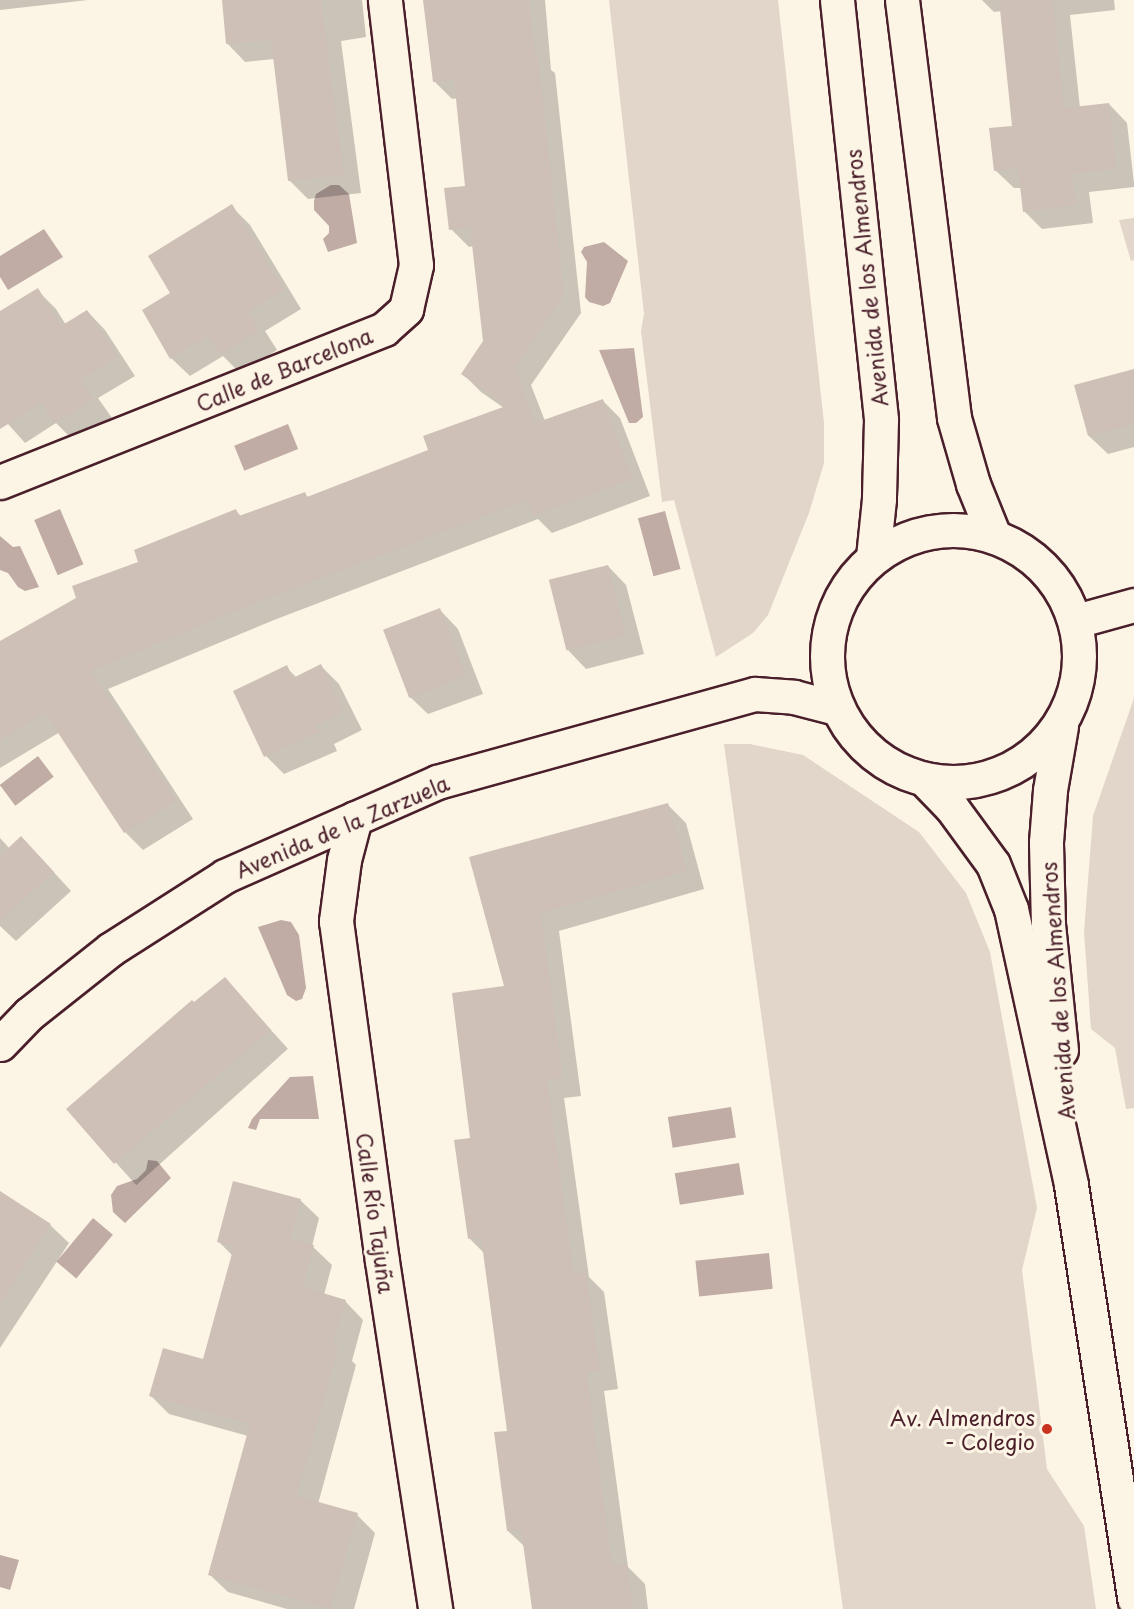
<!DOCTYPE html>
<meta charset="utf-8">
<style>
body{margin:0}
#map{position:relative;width:1134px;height:1609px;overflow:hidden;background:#fcf5e5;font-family:"Playpen Sans",sans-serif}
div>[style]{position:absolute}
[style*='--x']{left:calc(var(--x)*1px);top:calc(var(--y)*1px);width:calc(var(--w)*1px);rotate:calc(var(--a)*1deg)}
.green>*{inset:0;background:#e2d5ca}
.water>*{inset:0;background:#c0aca5;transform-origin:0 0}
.shadow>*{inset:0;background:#0003;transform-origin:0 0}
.building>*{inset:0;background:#cfc0b7;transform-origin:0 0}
.roads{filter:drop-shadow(2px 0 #4a1f2b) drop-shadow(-2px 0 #4a1f2b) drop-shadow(0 2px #4a1f2b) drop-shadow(0 -2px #4a1f2b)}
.street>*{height:33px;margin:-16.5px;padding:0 16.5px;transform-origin:16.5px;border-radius:16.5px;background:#fcf5e5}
.secondary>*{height:33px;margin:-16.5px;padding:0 16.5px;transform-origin:16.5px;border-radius:16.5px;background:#fcf5e5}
.secondary>.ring{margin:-16.5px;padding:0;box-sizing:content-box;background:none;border:33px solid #fcf5e5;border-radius:50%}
.dots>*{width:16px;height:16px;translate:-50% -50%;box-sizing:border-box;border:3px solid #fcf5e5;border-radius:50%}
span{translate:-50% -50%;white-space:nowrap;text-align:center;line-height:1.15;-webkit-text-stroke:6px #fcf5e5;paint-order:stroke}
.street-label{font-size:21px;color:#4a1f2b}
.poi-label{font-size:21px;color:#4a1f2b}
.right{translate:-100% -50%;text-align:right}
</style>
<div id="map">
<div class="green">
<div style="clip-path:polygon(609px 0,778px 0,824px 423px,824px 463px,809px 513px,768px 615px,753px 633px,716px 657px,674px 500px,662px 502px,641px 331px,644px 314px)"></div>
<div style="clip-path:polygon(1134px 218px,1134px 260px,1131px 261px,1119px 220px)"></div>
<div style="clip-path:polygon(1134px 698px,1134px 1108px,1126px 1109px,1115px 1048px,1091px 1029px,1084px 932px,1093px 816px)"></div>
<div style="clip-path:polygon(724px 744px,750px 744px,803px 755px,919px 832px,966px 893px,990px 952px,1037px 1208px,1022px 1270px,1047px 1469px,1084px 1526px,1096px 1609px,843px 1609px)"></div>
</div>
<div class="water">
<div style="clip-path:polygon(331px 185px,339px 185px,349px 194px,357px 243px,328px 252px,323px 239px,329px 233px,329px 226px,314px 210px,314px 201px,316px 194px)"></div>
<div style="clip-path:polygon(44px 229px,63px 257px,8px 290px,0 277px,0 256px)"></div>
<div style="clip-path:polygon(604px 242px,628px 261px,610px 303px,603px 306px,589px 302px,585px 297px,587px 262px,581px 252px,584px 247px)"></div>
<div style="clip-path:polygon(634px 348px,643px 417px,636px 423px,629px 423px,599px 350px)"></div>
<div style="left:288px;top:424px;width:27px;height:58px;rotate:68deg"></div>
<div style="left:60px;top:509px;width:60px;height:28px;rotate:67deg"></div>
<div style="left:665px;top:511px;width:60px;height:28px;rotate:75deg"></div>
<div style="clip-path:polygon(0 536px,13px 547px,20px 546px,39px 587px,25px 591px,18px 587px,8px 573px,0 570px)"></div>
<div style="left:38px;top:756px;width:26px;height:48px;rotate:53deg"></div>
<div style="clip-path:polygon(281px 920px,291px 922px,299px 935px,306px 988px,302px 999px,296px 1001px,287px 995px,258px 927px)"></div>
<div style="clip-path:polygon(313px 1076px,319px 1119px,260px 1119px,256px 1130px,248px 1128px,252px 1119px,290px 1077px)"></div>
<div style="left:731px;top:1107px;width:31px;height:64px;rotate:81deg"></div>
<div style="clip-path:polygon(148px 1160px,157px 1161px,171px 1178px,125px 1223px,113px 1212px,111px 1195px,117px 1186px,137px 1179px,146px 1170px)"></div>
<div style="left:739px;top:1163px;width:32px;height:65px;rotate:81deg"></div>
<div style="left:93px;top:1218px;width:26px;height:57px;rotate:40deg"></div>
<div style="left:769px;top:1253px;width:36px;height:74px;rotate:84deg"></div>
<div style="clip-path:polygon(0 1555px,19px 1560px,10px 1590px,0 1587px)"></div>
</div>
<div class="shadow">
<div style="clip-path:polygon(0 0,88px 0,0 10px)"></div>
<div style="clip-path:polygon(223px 0,362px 0,366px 37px,341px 41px,361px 193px,308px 199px,289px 180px,274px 59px,245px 62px,227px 43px)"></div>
<div style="clip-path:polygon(444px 0,545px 0,551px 70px,555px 73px,581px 313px,531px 385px,545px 421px,602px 400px,620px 418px,650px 496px,552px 533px,538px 519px,274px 620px,108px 689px,193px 819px,143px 850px,125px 832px,60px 732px,0 768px,0 643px,236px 511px,242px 517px,305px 494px,309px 498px,430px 451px,504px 408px,481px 392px,463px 374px,484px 341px,474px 246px,469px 247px,451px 229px,467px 187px,458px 98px,452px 99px,434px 81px)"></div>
<div style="clip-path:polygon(982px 0,1114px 0,1115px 10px,1070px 15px,1080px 108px,1109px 104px,1127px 123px,1134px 183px,1134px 187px,1089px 192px,1093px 223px,1042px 229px,1024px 211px,1022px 188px,1014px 188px,995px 170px,1014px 127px,1002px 11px,994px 12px)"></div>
<div style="clip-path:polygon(231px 206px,250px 225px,301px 309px,265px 331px,277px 350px,240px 373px,223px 356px,190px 376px,171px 358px,172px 294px)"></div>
<div style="clip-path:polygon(37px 290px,56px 309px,66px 325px,87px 311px,105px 330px,135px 376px,98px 398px,112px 418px,74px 441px,56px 423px,25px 443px,0 415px,0 313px)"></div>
<div style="clip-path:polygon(1134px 370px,1134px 447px,1108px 454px,1089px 436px)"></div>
<div style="clip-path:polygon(608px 566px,626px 585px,644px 654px,586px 669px,568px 650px)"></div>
<div style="clip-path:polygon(440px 610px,458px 629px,483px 694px,428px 714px,409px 696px)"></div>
<div style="clip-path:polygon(321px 666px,339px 684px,362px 730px,334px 744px,337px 751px,284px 774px,266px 756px,286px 667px,297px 678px)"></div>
<div style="clip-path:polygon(668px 805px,686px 823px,704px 889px,559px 931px,581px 1096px,564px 1098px,589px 1277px,604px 1292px,618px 1389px,604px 1391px,628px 1567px,645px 1584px,648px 1609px,533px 1609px,525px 1547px,508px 1531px,509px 1432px,485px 1254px,469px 1238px,471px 1139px,506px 987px,471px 858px)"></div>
<div style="clip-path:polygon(0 838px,10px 849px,39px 856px,71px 891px,16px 941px,0 926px)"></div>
<div style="left:225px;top:979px;width:94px;height:204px;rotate:48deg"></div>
<div style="clip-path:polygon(0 1193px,50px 1225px,69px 1243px,0 1348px)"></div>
<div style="clip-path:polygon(300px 1200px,319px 1218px,312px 1246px,332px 1265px,324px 1295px,345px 1301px,363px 1320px,352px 1361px,356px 1365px,318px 1504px,357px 1515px,375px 1533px,354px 1609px,287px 1609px,228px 1592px,209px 1574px,248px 1436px,169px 1414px,150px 1395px,204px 1361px,233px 1256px,219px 1242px)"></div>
</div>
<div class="building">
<div style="clip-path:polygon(222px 0,321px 0,344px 175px,288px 181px,271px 40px,226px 44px)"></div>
<div style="clip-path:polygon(423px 0,529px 0,535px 54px,538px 54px,564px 295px,515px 367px,535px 423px,603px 399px,633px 479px,533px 516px,527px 500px,256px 603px,91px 671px,177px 801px,124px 833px,45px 713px,0 740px,0 641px,76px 598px,72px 586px,138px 562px,134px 550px,236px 509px,239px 516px,305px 492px,307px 497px,428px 450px,423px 436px,506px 406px,461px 374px,483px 341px,470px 227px,449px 230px,444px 188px,465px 186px,454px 80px,433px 82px)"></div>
<div style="clip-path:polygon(999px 0,1053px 0,1064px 108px,1109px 103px,1117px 169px,1072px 174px,1076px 205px,1023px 212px,1018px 168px,994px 171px,989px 128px,1012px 126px)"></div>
<div style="clip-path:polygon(232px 204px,284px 290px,248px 312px,259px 331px,220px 355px,208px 336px,170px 359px,142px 310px,170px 293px,148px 256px)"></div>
<div style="clip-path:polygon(38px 288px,61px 326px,87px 310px,118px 357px,81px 379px,94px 399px,54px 424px,42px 403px,0 429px,0 311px)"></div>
<div style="clip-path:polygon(1134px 369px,1134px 424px,1088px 436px,1074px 385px)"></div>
<div style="left:608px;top:565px;width:73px;height:61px;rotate:76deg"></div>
<div style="left:440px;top:608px;width:73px;height:61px;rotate:69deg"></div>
<div style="clip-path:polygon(321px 664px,344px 712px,316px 726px,320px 732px,264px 757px,233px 691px,287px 665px,293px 678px)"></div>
<div style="clip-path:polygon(668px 803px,687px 871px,541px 913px,563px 1078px,547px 1080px,574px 1274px,586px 1272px,600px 1371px,587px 1373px,612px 1566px,627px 1564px,633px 1609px,532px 1609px,521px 1529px,507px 1531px,494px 1432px,507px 1431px,481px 1237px,468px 1239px,454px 1140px,470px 1138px,452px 993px,504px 986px,469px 857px)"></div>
<div style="clip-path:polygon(21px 836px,54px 872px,0 920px,0 856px)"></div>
<div style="clip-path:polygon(225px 977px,271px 1030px,114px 1164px,66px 1109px,192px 1000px,194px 1002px)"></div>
<div style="clip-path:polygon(233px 1181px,301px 1199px,291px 1239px,314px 1245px,303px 1287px,346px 1300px,333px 1344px,339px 1346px,297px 1496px,358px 1513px,331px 1609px,208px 1575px,250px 1424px,149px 1396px,163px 1348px,203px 1359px,234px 1246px,217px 1242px)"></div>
<div style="clip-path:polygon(0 1191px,51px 1224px,0 1304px)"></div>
</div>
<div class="roads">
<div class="street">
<div style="--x:0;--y:482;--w:413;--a:-21.7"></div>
<div style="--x:384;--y:329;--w:30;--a:-42"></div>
<div style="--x:406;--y:309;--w:45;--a:-77.2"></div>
<div style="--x:416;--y:265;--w:267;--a:-96.7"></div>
<div style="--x:1076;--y:621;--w:60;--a:-15.4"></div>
<div style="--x:355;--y:818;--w:43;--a:104.7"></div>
<div style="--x:344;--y:860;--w:62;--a:97.5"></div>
<div style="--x:336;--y:921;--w:343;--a:82.3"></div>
<div style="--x:382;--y:1261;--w:352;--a:81.3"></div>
<div style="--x:0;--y:1044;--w:42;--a:-46"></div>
<div style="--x:29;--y:1014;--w:105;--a:-38.4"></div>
<div style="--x:111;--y:949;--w:135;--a:-32.6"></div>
<div style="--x:225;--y:876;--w:232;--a:-23.9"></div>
<div style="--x:437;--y:782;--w:330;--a:-15.5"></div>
<div style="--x:755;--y:694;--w:39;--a:4"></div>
<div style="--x:794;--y:697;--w:43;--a:14.7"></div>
</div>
<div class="secondary">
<div style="--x:837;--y:0;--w:422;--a:84"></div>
<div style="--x:881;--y:420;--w:79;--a:91.5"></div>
<div style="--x:879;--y:499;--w:58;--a:95.9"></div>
<div style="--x:902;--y:0;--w:421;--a:82.9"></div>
<div style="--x:954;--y:418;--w:69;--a:73.9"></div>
<div style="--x:973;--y:484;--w:56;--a:68"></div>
<div class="ring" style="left:827px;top:530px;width:219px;height:219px"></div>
<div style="--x:925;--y:780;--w:39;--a:46"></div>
<div style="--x:952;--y:808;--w:69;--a:53.8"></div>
<div style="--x:993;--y:864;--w:48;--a:68.2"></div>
<div style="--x:1011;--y:909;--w:282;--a:77.7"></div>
<div style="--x:1071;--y:1185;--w:419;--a:81.3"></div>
<div style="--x:1061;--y:1050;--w:126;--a:-95.9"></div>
<div style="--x:1048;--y:925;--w:83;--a:-91.4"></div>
<div style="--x:1046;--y:842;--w:52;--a:-85.6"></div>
<div style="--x:1050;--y:790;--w:65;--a:-80.2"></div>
</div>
</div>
<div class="dots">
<div style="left:1047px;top:1429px;background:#c8321e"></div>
</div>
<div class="street-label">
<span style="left:866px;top:278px;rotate:-96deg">Avenida de los Almendros</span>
<span style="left:284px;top:369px;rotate:-22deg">Calle de Barcelona</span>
<span style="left:342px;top:826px;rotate:-23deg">Avenida de la Zarzuela</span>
<span style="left:1057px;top:991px;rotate:-94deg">Avenida de los Almendros</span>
<span style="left:376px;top:1213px;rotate:82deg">Calle Río Tajuña</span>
</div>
<div class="poi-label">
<span class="right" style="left:1035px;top:1429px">Av. Almendros<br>- Colegio</span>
</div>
</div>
